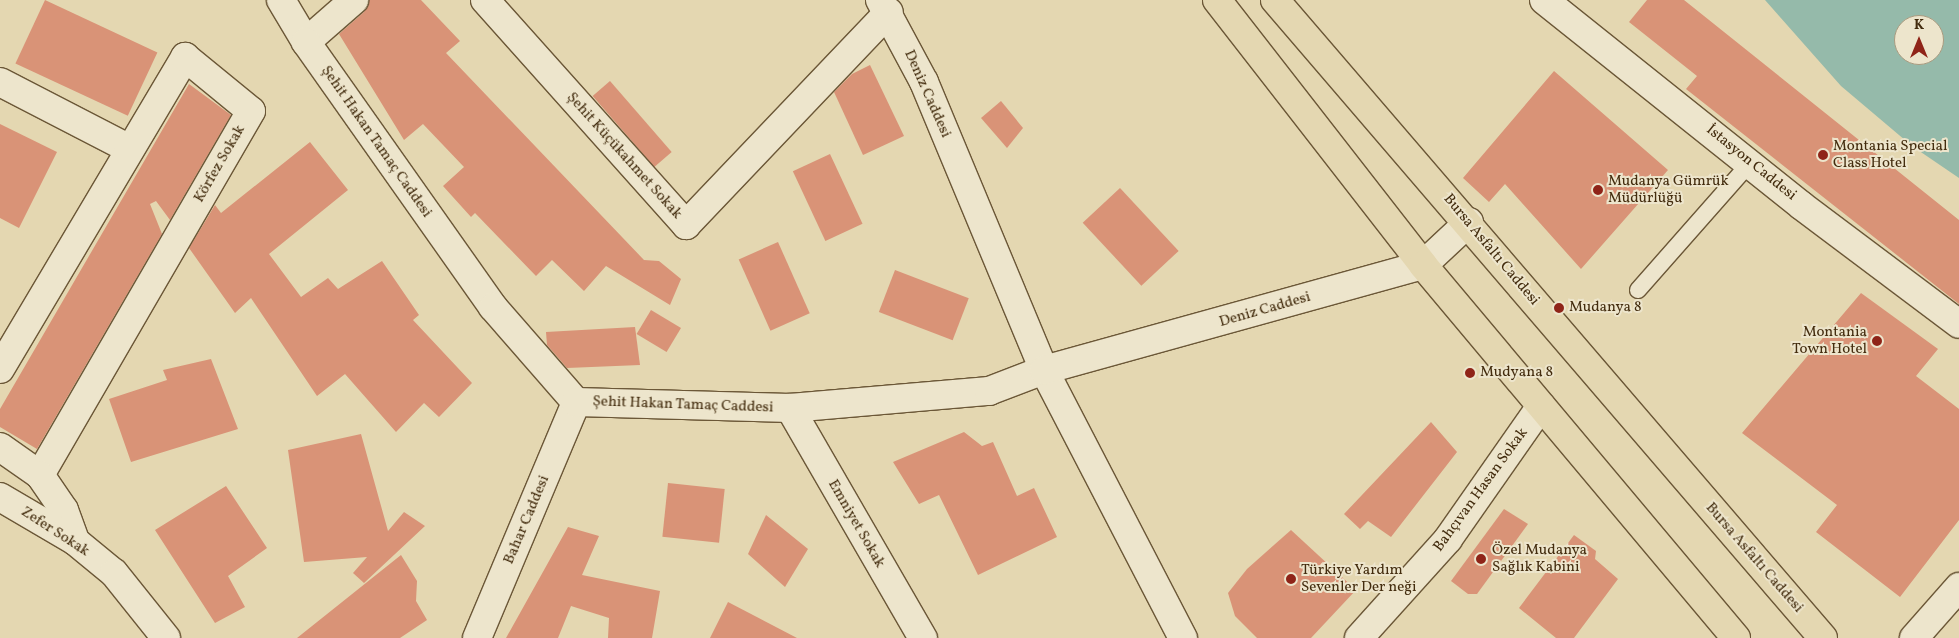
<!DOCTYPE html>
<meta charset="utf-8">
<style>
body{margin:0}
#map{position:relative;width:1959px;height:638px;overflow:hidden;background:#e4d7b1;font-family:Vollkorn,serif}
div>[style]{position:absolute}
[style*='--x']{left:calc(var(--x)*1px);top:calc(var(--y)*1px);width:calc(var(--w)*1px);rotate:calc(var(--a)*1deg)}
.water>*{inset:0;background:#95baaa}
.building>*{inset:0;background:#d99377;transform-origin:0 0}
.roads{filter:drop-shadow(1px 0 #6b5737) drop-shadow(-1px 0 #6b5737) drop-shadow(0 1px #6b5737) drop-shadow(0 -1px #6b5737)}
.service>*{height:16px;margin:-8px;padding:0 8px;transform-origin:8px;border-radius:8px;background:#ede5cc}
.minor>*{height:28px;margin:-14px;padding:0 14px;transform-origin:14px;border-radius:14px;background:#ede5cc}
.tertiary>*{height:28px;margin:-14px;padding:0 14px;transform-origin:14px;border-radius:14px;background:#ede5cc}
.secondary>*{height:28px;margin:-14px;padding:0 14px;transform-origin:14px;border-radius:14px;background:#ede5cc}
.trunk>*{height:28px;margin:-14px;padding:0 14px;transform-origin:14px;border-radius:14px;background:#e4d7b1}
.dots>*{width:14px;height:14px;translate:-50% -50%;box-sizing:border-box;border:2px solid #ede5cc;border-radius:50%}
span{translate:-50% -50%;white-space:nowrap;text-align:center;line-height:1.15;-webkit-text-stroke:4px #ede5cc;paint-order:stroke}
.street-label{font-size:15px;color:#432c0e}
.poi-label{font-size:15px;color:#432c0e}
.left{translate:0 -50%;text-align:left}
.right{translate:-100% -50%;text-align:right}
.north{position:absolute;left:1894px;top:15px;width:50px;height:50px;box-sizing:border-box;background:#ede5cc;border:1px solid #a99b80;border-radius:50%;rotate:0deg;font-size:14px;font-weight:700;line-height:20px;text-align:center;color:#432c0e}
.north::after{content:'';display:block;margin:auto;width:18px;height:22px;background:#8f2418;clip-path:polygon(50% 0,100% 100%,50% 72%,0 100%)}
</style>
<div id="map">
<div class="water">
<div style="clip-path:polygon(evenodd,1765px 0,1959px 0,1959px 178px,1912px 146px,1841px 86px,1765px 0,1904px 25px,1934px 25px,1934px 55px,1904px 55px,1904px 25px)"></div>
</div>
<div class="building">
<div style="left:45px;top:0;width:124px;height:70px;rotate:25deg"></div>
<div style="clip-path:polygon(369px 0,421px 0,460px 41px,446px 53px,644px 260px,659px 261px,681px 279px,670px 305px,606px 266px,584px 291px,552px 260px,536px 276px,475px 213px,471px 217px,443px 186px,464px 167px,423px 124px,404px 140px,339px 34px,364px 12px)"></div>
<div style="clip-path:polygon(1647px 0,1684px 0,1959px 220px,1959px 304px,1686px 89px,1697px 76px,1629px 22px)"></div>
<div style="clip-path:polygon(870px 65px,904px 136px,863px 155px,834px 92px,852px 74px)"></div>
<div style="clip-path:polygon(1554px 71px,1668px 170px,1581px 269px,1505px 184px,1489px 202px,1463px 178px)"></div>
<div style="left:610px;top:81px;width:94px;height:23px;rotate:49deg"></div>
<div style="clip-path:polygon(189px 84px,231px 115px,170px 220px,156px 201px,150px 204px,162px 234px,37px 449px,0 427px,0 409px)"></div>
<div style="clip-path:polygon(1001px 101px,1023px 128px,1007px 148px,981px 118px)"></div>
<div style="clip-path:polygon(0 124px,57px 152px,19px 228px,0 218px)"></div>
<div style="clip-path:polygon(310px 142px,348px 190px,269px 254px,301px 297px,328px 278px,338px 289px,382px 261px,419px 315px,413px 320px,472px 383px,439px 417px,424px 403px,396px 432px,345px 374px,317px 396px,251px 298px,235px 313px,189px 248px,215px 205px,221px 213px)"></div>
<div style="left:830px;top:154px;width:77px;height:41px;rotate:65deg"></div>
<div style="left:1120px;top:188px;width:86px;height:51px;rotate:47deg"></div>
<div style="left:778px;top:242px;width:78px;height:43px;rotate:66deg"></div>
<div style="left:895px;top:270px;width:79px;height:45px;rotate:21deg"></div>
<div style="clip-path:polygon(1861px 293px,1938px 349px,1916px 376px,1959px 409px,1959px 520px,1900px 597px,1816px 532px,1837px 505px,1742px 433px)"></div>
<div style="left:651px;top:310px;width:35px;height:28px;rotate:31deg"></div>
<div style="clip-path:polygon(635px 327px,640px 365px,567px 368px,547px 345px,546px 332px)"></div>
<div style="clip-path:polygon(211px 359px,238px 429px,131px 462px,109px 399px,167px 380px,163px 370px)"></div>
<div style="clip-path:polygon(1431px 422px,1457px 452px,1391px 537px,1368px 521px,1360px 529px,1344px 514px)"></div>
<div style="clip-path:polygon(964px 432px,982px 446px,993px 442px,1017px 496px,1034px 488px,1057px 537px,978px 575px,939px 495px,919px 504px,893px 462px)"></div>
<div style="clip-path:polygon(361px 434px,388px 531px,404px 512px,425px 526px,364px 583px,353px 573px,367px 557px,304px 562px,288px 450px)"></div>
<div style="left:668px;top:483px;width:57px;height:54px;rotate:6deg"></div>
<div style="clip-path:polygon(226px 486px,267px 548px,228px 576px,245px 607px,215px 623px,155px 530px)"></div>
<div style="clip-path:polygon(1504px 509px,1528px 524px,1477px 594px,1468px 594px,1451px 581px)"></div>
<div style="clip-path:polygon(766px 515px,808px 549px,785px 587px,748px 554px)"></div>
<div style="clip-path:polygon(568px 527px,599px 536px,582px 575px,660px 591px,652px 638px,608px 638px,609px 618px,571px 606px,558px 638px,506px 638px)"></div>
<div style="clip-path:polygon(1291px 530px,1356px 590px,1311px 638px,1257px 638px,1235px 616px,1228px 593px,1247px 569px)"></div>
<div style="clip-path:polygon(1574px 535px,1596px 551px,1595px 559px,1618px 579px,1574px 638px,1556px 638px,1519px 608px)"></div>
<div style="clip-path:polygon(401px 555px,417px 581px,416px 601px,427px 620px,400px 638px,297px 638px)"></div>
<div style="clip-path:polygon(728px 602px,797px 638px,710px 638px)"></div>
</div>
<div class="roads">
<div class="service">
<div style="--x:1638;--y:290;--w:171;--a:-48.6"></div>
</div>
<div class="minor">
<div style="--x:485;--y:0;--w:302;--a:48.2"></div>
<div style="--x:686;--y:225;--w:294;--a:-46.4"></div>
<div style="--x:306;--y:42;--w:64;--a:-41.2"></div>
<div style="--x:0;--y:82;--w:146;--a:27.3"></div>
<div style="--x:0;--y:369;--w:363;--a:-59.3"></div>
<div style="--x:185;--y:57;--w:85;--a:39.3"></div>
<div style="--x:251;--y:111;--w:421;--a:120.1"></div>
<div style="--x:790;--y:408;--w:266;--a:60"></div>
<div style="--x:0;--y:447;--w:49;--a:35"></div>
<div style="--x:40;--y:475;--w:42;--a:55.6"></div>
<div style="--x:64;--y:510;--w:33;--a:70"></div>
<div style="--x:0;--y:497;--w:87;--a:30.4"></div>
<div style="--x:75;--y:541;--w:50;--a:39.4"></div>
<div style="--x:114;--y:573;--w:83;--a:51.3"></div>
<div style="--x:477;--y:638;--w:256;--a:-67.2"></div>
<div style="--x:1359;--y:638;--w:133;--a:-48"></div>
<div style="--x:1448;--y:539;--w:162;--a:-55"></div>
<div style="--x:1914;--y:638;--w:68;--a:-48.6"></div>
</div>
<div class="tertiary">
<div style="--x:281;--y:0;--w:49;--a:59.2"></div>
<div style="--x:306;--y:42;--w:324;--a:54.8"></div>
<div style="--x:493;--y:307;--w:126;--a:48.9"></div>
<div style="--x:576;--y:402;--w:214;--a:1.6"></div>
<div style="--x:790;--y:408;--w:200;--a:-4.9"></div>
<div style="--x:989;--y:391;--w:59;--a:-20.9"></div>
<div style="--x:1044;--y:370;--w:302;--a:62.6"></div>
<div style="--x:1544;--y:0;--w:330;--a:38.6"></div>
<div style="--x:1802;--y:206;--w:196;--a:36.9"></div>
</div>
<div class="secondary">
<div style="--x:880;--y:0;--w:93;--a:61.8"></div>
<div style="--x:924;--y:82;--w:312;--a:67.4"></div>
<div style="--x:1044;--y:370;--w:393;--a:-15.5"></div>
<div style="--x:1423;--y:265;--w:63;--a:-43.1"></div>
</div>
<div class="trunk">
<div style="--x:1217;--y:0;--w:336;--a:52.1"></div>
<div style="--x:1423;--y:265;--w:487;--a:50"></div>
<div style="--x:1275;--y:0;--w:841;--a:49.34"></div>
</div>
</div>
<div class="dots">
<div style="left:1823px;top:155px;background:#8f2418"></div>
<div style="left:1598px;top:190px;background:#8f2418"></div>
<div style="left:1559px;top:308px;background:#8f2418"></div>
<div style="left:1877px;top:341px;background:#8f2418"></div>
<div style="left:1470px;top:373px;background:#8f2418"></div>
<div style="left:1481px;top:559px;background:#8f2418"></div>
<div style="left:1291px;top:579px;background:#8f2418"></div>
</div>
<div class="street-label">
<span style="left:927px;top:94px;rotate:66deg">Deniz Caddesi</span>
<span style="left:376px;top:142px;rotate:55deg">Şehit Hakan Tamaç Caddesi</span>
<span style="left:624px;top:156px;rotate:48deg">Şehit Küçükahmet Sokak</span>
<span style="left:1751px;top:163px;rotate:39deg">İstasyon Caddesi</span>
<span style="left:220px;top:164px;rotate:-60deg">Körfez Sokak</span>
<span style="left:1491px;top:250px;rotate:50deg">Bursa Asfaltı Caddesi</span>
<span style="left:1265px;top:310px;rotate:-16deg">Deniz Caddesi</span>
<span style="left:683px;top:405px;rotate:2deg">Şehit Hakan Tamaç Caddesi</span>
<span style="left:1481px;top:490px;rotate:-54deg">Bahçıvan Hasan Sokak</span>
<span style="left:527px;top:520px;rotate:-67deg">Bahar Caddesi</span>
<span style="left:856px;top:524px;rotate:60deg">Emniyet Sokak</span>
<span style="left:55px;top:532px;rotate:33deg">Zefer Sokak</span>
<span style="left:1754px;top:558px;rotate:49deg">Bursa Asfaltı Caddesi</span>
</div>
<div class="poi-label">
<span class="left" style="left:1833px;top:155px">Montania Special<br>Class Hotel</span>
<span class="left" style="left:1608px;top:190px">Mudanya Gümrük<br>Müdürlüğü</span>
<span class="left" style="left:1569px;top:308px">Mudanya 8</span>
<span class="right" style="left:1867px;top:341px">Montania<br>Town Hotel</span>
<span class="left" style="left:1480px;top:373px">Mudyana 8</span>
<span class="left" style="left:1492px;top:559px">Özel Mudanya<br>Sağlık Kabini</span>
<span class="left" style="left:1301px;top:579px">Türkiye Yardım<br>Sevenler Der neği</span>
</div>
<div class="north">K</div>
</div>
